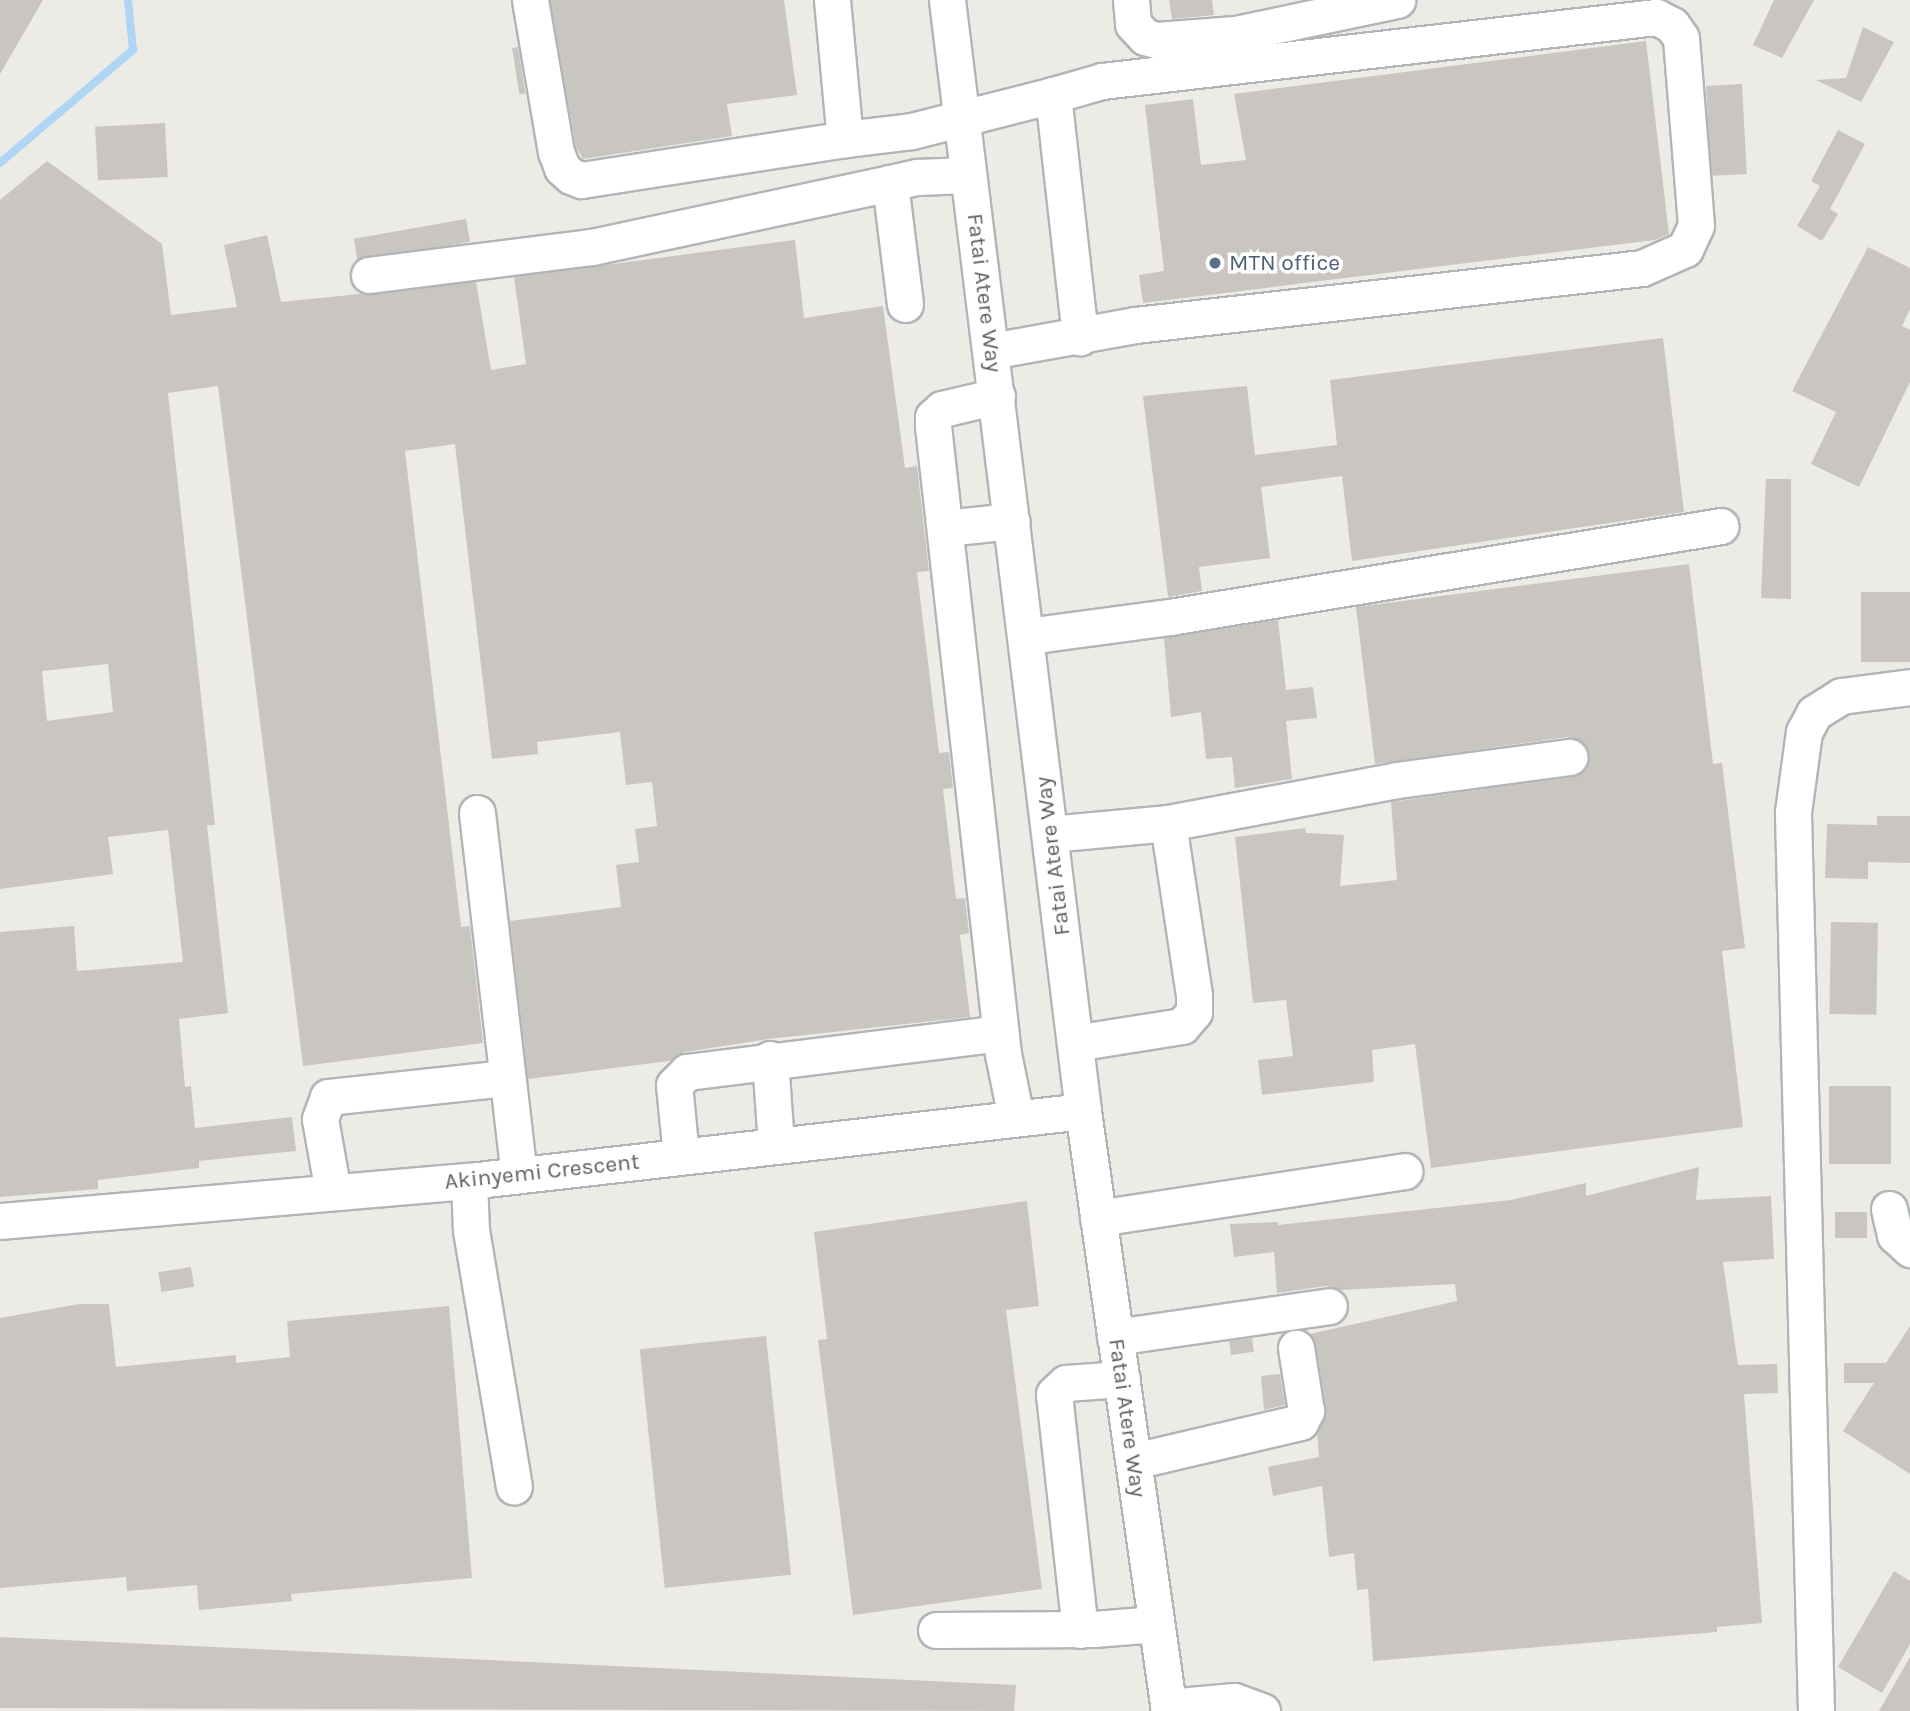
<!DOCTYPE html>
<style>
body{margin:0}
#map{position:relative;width:1910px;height:1711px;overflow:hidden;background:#edebe5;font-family:Karla,sans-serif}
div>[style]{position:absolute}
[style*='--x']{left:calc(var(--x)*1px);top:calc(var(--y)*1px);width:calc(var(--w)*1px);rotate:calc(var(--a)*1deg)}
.stream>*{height:8px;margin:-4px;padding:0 4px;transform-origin:4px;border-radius:4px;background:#aed5f4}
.building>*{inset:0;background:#c9c6c1;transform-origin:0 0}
.roads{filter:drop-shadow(2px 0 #b2b5b8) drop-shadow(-2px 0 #b2b5b8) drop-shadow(0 2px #b2b5b8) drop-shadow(0 -2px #b2b5b8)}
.minor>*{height:35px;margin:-17.5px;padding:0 17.5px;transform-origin:17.5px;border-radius:17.5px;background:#fff}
.dots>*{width:19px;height:19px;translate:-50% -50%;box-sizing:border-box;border:4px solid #fff;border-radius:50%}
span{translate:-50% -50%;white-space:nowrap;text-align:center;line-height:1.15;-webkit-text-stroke:7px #fff;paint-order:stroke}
.service-label{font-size:23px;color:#4e5e75}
.left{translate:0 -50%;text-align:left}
.street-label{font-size:23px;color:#5d6063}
</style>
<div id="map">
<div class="stream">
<div style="--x:0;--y:163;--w:175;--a:-40.4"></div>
<div style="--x:133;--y:50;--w:50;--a:-95.7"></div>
</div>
<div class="building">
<div style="clip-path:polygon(0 0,43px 0,0 74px)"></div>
<div style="clip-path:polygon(550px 0,784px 0,797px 95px,727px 104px,732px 136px,583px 159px,576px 147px)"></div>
<div style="clip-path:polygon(1169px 0,1212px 0,1214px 15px,1172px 19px)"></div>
<div style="clip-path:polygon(1774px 0,1814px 0,1782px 58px,1753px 45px)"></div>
<div style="clip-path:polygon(1863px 27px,1894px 42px,1861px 102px,1816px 80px,1846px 78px)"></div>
<div style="clip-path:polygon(1646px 41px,1669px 234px,1655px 240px,1143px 303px,1139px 275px,1164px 271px,1145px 105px,1193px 99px,1201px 165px,1246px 160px,1234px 94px)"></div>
<div style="left:518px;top:47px;width:47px;height:6px;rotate:81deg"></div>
<div style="left:1742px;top:84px;width:90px;height:36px;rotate:87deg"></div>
<div style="left:165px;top:123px;width:54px;height:70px;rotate:87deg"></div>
<div style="clip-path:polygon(1838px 130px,1865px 144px,1830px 209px,1838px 214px,1822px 241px,1797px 226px,1820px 186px,1811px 181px)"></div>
<div style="clip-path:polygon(evenodd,47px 161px,162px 244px,171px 315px,237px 307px,224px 245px,267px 235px,281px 302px,476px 282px,491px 370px,526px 364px,514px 277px,795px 240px,804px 318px,883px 306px,905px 468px,917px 466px,929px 571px,917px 572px,939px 753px,949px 752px,953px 788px,943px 789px,956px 899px,965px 898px,969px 933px,960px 935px,970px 1017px,768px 1039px,685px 1052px,669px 1061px,528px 1079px,510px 921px,621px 907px,616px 865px,639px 862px,635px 829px,657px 826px,652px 782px,626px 785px,620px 732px,537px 742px,538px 754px,492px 759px,455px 444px,405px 451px,461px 927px,470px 926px,483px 1043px,303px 1066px,218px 386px,168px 393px,215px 825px,207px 825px,228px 1013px,179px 1019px,185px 1087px,191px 1086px,195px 1128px,292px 1117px,296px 1151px,199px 1161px,199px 1168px,98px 1180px,98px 1189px,0 1197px,0 932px,74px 926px,77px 971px,183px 962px,168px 830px,108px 837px,113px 874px,0 889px,0 200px,47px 161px,108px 664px,113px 712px,47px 721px,42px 671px,108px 664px)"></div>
<div style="left:466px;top:219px;width:23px;height:114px;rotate:80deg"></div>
<div style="clip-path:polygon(1868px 247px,1910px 268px,1910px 309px,1902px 326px,1910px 330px,1910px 382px,1859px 487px,1811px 464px,1836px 412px,1792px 391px)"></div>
<div style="clip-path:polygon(1663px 338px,1684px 512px,1352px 561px,1342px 476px,1261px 487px,1270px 558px,1199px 567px,1202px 591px,1168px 597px,1143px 396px,1247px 386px,1255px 455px,1337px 445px,1330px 380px)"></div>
<div style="clip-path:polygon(1766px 479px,1791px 479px,1791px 599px,1761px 598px)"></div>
<div style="clip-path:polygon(1689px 564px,1713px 764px,1722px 763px,1745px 948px,1722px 951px,1743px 1127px,1431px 1168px,1415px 1044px,1372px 1050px,1374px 1082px,1262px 1095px,1258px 1060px,1293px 1056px,1286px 1000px,1253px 1003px,1235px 837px,1305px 828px,1306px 833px,1344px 835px,1340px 886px,1397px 880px,1391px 802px,1572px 777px,1588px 764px,1585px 745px,1567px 737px,1375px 764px,1356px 607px)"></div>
<div style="left:1910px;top:592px;width:70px;height:49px;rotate:90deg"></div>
<div style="clip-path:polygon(1278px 620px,1286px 690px,1313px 687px,1317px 718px,1286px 721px,1292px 779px,1235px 788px,1232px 757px,1206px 759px,1201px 712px,1171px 717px,1164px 638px)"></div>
<div style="clip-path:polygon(1877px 816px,1910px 816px,1910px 863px,1868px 862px,1868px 879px,1825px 878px,1827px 824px,1877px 825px)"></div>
<div style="left:1831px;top:922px;width:47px;height:92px;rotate:1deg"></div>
<div style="left:1829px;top:1086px;width:62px;height:78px"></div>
<div style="clip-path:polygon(1699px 1167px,1696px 1200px,1771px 1196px,1774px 1259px,1723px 1262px,1738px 1365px,1777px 1364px,1778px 1393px,1744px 1394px,1762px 1623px,1717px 1627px,1717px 1632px,1373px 1661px,1368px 1589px,1357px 1590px,1354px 1553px,1329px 1557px,1322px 1486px,1273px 1496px,1268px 1467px,1319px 1457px,1317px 1432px,1326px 1408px,1316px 1345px,1310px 1334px,1457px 1301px,1455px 1284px,1341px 1290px,1326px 1286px,1277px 1293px,1274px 1252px,1234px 1257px,1230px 1224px,1278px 1222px,1278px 1225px,1511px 1200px,1586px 1183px,1586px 1196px)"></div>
<div style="clip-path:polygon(1027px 1201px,1039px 1306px,1006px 1310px,1042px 1589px,853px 1615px,818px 1340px,827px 1339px,814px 1232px)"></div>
<div style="left:1835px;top:1212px;width:32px;height:26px"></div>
<div style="left:191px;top:1267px;width:20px;height:33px;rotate:81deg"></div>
<div style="clip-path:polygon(79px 1304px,109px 1304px,116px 1367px,236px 1355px,236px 1363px,290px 1357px,287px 1321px,449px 1306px,472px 1578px,291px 1594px,292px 1601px,199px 1610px,197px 1585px,127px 1591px,126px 1577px,0 1588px,0 1318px)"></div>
<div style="clip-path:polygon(1910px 1326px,1910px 1474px,1843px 1431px,1874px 1383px,1844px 1383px,1844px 1363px,1886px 1363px)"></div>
<div style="left:766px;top:1336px;width:240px;height:127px;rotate:84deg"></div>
<div style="left:1252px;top:1338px;width:14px;height:23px;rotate:82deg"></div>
<div style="clip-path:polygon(1280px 1374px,1285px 1405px,1264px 1410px,1261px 1376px)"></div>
<div style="clip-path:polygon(1894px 1571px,1910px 1581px,1910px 1644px,1882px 1693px,1838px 1667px)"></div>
<div style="clip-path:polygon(0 1637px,1016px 1685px,1014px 1711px,0 1708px)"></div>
<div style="clip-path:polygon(1910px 1657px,1910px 1711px,1879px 1711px)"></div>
</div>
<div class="roads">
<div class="minor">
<div style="--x:530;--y:0;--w:154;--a:80.3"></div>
<div style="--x:556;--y:152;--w:17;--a:69"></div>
<div style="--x:562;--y:168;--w:12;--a:42"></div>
<div style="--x:571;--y:176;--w:11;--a:22"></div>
<div style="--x:581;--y:180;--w:267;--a:-8.8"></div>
<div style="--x:832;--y:0;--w:140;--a:84.7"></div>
<div style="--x:845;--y:139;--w:67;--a:-6.8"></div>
<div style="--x:912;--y:131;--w:146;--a:-14.3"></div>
<div style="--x:1053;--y:95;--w:244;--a:83.6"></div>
<div style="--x:947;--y:0;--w:1119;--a:83.02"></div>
<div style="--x:1083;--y:1111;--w:606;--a:81.84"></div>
<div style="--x:1131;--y:0;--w:24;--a:85"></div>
<div style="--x:1133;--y:24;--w:18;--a:47"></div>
<div style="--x:1145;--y:37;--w:12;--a:14"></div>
<div style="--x:1157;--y:40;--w:78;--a:-4.4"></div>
<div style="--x:1235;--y:34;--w:166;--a:-11.9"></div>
<div style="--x:369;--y:275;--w:225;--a:-7.2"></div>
<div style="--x:592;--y:247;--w:305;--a:-12.1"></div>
<div style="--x:905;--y:304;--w:122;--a:-97.1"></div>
<div style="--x:890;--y:183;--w:28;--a:-13"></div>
<div style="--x:917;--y:177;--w:51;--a:-2.2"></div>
<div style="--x:991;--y:351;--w:146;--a:-10.2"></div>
<div style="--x:1135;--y:325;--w:510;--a:-6.41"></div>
<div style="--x:1642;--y:268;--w:47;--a:-23.8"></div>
<div style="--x:1685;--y:249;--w:26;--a:-65"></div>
<div style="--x:1696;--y:225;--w:188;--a:-94.6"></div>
<div style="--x:1681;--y:38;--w:16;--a:-125"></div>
<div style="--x:1672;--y:25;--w:18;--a:-153"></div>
<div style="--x:1656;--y:17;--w:558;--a:173.41"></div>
<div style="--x:1102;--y:81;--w:51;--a:164.1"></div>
<div style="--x:997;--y:396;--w:57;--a:166.7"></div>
<div style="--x:942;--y:409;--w:12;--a:138"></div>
<div style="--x:933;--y:417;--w:9;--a:90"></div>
<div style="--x:933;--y:426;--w:632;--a:83.64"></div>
<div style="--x:1003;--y:1054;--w:65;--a:78.5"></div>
<div style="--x:945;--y:528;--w:67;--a:-6"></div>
<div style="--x:1027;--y:636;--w:144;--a:-7.6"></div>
<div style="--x:1170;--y:617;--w:558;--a:-9.38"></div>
<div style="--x:477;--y:813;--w:364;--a:83.4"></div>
<div style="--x:1168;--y:823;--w:233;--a:-10.6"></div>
<div style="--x:1397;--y:780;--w:174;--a:-7.6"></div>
<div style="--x:1050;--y:834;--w:119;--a:-5.3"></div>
<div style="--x:1168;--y:823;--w:174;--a:81.4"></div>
<div style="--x:1194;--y:995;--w:17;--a:90"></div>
<div style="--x:1194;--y:1012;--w:18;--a:131"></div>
<div style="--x:1182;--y:1026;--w:108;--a:171"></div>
<div style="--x:770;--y:1059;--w:86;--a:86"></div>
<div style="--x:681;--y:1156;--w:71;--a:-95.6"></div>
<div style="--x:674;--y:1085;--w:18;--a:-45"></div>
<div style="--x:687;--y:1072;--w:316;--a:-7.1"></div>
<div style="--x:469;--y:1181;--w:49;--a:87.7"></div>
<div style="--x:471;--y:1230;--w:260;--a:80.5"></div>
<div style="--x:333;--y:1192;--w:74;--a:-100.1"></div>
<div style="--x:320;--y:1119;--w:23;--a:-70"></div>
<div style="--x:328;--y:1097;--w:180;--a:-6.1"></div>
<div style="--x:1889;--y:1209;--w:27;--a:77"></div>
<div style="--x:1895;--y:1235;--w:21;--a:43"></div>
<div style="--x:1098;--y:1218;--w:310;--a:-8.7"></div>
<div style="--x:0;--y:1221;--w:471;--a:-4.9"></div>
<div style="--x:469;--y:1181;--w:618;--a:-6.5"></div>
<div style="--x:1115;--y:1337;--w:216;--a:-8.2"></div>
<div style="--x:1134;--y:1461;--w:171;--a:-13.2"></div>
<div style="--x:1300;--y:1422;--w:13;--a:-61"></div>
<div style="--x:1306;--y:1411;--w:64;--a:-99"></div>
<div style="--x:936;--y:1630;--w:158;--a:-0.4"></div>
<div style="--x:1094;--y:1629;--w:62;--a:-4.6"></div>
<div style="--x:1080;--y:1630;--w:237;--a:-96.3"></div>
<div style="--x:1054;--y:1394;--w:16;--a:-43"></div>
<div style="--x:1066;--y:1383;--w:56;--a:-4.1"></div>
<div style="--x:1168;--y:1707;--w:66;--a:-5.2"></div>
<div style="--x:1234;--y:1701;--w:30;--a:20"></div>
<div style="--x:1816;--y:1711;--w:899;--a:-91.47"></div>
<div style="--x:1793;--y:812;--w:81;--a:-82.2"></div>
<div style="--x:1804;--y:732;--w:21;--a:-62"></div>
<div style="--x:1814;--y:713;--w:32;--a:-32"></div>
<div style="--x:1841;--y:696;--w:70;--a:-7.4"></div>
</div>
</div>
<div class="dots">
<div style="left:1215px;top:263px;background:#5c6f8a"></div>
</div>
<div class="service-label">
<span class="left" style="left:1229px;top:263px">MTN office</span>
</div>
<div class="street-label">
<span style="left:984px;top:293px;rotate:83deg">Fatai Atere Way</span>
<span style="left:1053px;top:856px;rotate:-97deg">Fatai Atere Way</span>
<span style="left:542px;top:1172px;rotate:-6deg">Akinyemi Crescent</span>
<span style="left:1127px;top:1418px;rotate:82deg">Fatai Atere Way</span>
</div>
</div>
